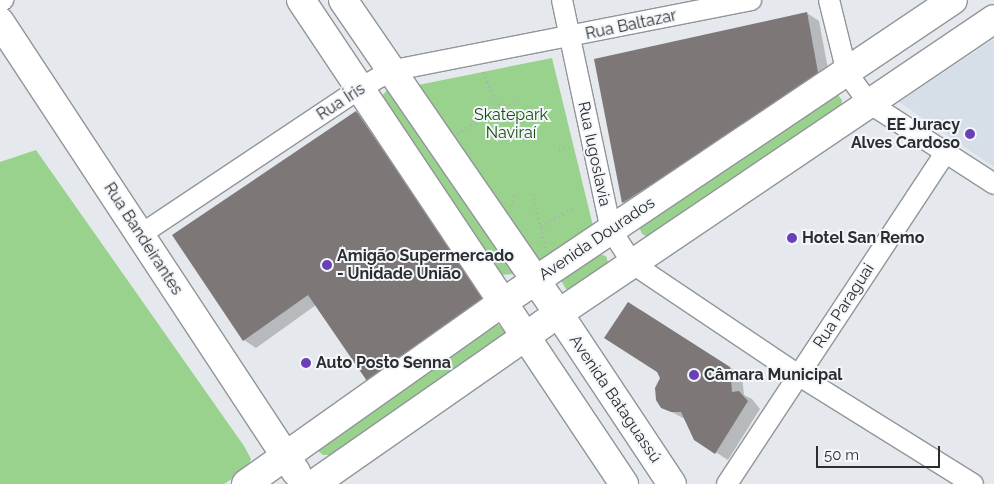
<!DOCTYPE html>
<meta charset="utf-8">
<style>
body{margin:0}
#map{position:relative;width:994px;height:484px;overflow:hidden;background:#e5e9ed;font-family:Raleway,sans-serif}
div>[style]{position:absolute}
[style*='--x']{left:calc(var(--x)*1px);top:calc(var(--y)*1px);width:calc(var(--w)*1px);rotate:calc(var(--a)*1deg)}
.built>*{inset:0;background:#d6dee8}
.green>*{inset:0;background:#99d28d}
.shadow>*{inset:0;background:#0003}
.building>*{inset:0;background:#7d7877}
.path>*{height:3px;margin-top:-1.5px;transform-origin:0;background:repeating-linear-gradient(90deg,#aaaeb1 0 1px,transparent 0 5px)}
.roads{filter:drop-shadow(1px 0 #929599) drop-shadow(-1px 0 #929599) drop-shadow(0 1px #929599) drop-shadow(0 -1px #929599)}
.street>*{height:20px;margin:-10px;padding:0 10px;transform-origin:10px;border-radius:10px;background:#fff}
.secondary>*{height:28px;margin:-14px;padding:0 14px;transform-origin:14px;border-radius:14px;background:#fff}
.dots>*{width:14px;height:14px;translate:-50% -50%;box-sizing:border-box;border:2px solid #f3f6fa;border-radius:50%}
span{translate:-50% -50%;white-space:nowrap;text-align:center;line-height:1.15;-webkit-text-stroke:4px #f3f6fa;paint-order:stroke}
.street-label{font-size:16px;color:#2b2d2e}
.park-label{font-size:16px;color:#174e06}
.poi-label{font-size:16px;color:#2b2d2e;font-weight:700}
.right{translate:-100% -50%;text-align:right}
.left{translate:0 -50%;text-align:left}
.scale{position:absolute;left:816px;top:446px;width:124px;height:22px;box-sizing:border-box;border:2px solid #2b2d2e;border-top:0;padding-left:6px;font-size:15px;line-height:18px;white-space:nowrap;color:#2b2d2e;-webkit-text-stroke:4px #f3f6fa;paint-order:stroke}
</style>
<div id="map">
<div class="built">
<div style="clip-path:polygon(994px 39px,994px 167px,899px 102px)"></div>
</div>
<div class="green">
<div style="clip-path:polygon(552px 58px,594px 230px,539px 263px,418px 85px)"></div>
<div style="clip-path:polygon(387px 90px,390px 90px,516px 270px,513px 274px,501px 275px,381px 97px)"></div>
<div style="clip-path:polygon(837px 94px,842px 100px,841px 108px,648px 237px,642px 234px,640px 229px,641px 224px)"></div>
<div style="clip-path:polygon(36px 150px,244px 446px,251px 459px,247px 469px,224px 484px,0 484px,0 162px)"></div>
<div style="clip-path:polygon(599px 254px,606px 256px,608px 262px,607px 268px,573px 289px,566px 289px,560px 279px)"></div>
<div style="clip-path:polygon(493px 324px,499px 325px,504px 331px,504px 338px,330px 455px,323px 455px,317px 450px)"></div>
</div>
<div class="shadow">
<div style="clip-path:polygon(807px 13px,819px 21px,831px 85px,636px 209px,623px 202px)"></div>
<div style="clip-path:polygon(356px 112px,369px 120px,498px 309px,316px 305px,256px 348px,244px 340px)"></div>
<div style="clip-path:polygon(641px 310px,742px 375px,744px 395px,752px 399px,760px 409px,728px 460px,695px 439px,685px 419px,662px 407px,661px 378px)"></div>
</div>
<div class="building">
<div style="clip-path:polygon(807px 12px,819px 78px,622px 203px,594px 59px)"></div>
<div style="clip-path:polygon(356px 111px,486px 301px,369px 384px,308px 295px,243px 341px,172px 235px)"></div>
<div style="clip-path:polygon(628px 302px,730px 367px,732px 392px,739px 391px,748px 401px,715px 454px,694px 440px,681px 412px,671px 412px,661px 408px,656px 400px,655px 388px,660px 378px,657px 372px,604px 338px)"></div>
</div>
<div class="path">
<div style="--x:483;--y:72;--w:38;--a:65"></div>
<div style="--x:523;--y:123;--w:12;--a:-81"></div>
<div style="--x:458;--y:134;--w:50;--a:-34.3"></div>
<div style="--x:499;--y:106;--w:19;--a:-9"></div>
<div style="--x:559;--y:149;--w:15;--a:-8"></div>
<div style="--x:533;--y:193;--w:56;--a:77.7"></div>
<div style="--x:511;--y:206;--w:15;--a:-70"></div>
<div style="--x:541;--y:226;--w:37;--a:-29"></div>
</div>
<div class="roads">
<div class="street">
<div style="--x:562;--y:0;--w:235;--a:78"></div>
<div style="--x:611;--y:230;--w:40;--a:57.1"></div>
<div style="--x:633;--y:264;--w:199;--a:33.9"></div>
<div style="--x:798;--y:375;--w:206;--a:31.9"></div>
<div style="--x:829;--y:0;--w:75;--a:76.1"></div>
<div style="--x:847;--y:73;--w:37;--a:54"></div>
<div style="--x:869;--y:103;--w:149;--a:32.9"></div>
<div style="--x:0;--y:2;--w:4;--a:-34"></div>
<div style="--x:140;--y:235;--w:263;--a:-33.7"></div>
<div style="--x:359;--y:89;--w:36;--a:-30"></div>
<div style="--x:390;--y:71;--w:368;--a:-11.1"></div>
<div style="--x:727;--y:484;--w:396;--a:-56.6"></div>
</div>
<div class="secondary">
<div style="--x:301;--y:0;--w:582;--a:56.28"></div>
<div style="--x:343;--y:0;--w:381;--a:55.5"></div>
<div style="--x:559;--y:314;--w:204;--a:56.4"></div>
<div style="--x:0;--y:22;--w:539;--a:56.66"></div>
<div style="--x:246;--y:484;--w:314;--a:-35.3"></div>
<div style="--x:502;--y:303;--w:543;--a:-33.89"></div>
<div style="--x:314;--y:484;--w:279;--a:-34.9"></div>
<div style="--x:543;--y:324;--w:544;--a:-34.07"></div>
</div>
</div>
<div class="dots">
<div style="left:970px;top:134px;background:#6a3fb7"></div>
<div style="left:792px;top:238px;background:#6a3fb7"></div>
<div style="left:327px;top:265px;background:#6a3fb7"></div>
<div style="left:306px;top:363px;background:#6a3fb7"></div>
<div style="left:694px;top:375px;background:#6a3fb7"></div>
</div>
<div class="street-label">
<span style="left:631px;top:25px;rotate:-12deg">Rua Baltazar</span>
<span style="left:341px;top:102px;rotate:-33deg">Rua Íris</span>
<span style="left:594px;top:154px;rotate:78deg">Rua Iugoslavia</span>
<span style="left:143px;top:239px;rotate:57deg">Rua Bandeirantes</span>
<span style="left:597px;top:239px;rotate:-34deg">Avenida Dourados</span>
<span style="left:844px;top:306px;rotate:-57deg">Rua Paraguai</span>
<span style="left:615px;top:399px;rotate:56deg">Avenida Bataguassú</span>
</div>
<div class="park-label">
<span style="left:511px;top:124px">Skatepark<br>Naviraí</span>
</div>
<div class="poi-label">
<span class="right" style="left:960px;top:134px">EE Juracy<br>Alves Cardoso</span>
<span class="left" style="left:802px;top:238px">Hotel San Remo</span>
<span class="left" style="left:337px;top:265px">Amigão Supermercado<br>- Unidade União</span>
<span class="left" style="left:316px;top:363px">Auto Posto Senna</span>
<span class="left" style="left:704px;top:375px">Câmara Municipal</span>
</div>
<div class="scale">50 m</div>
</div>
